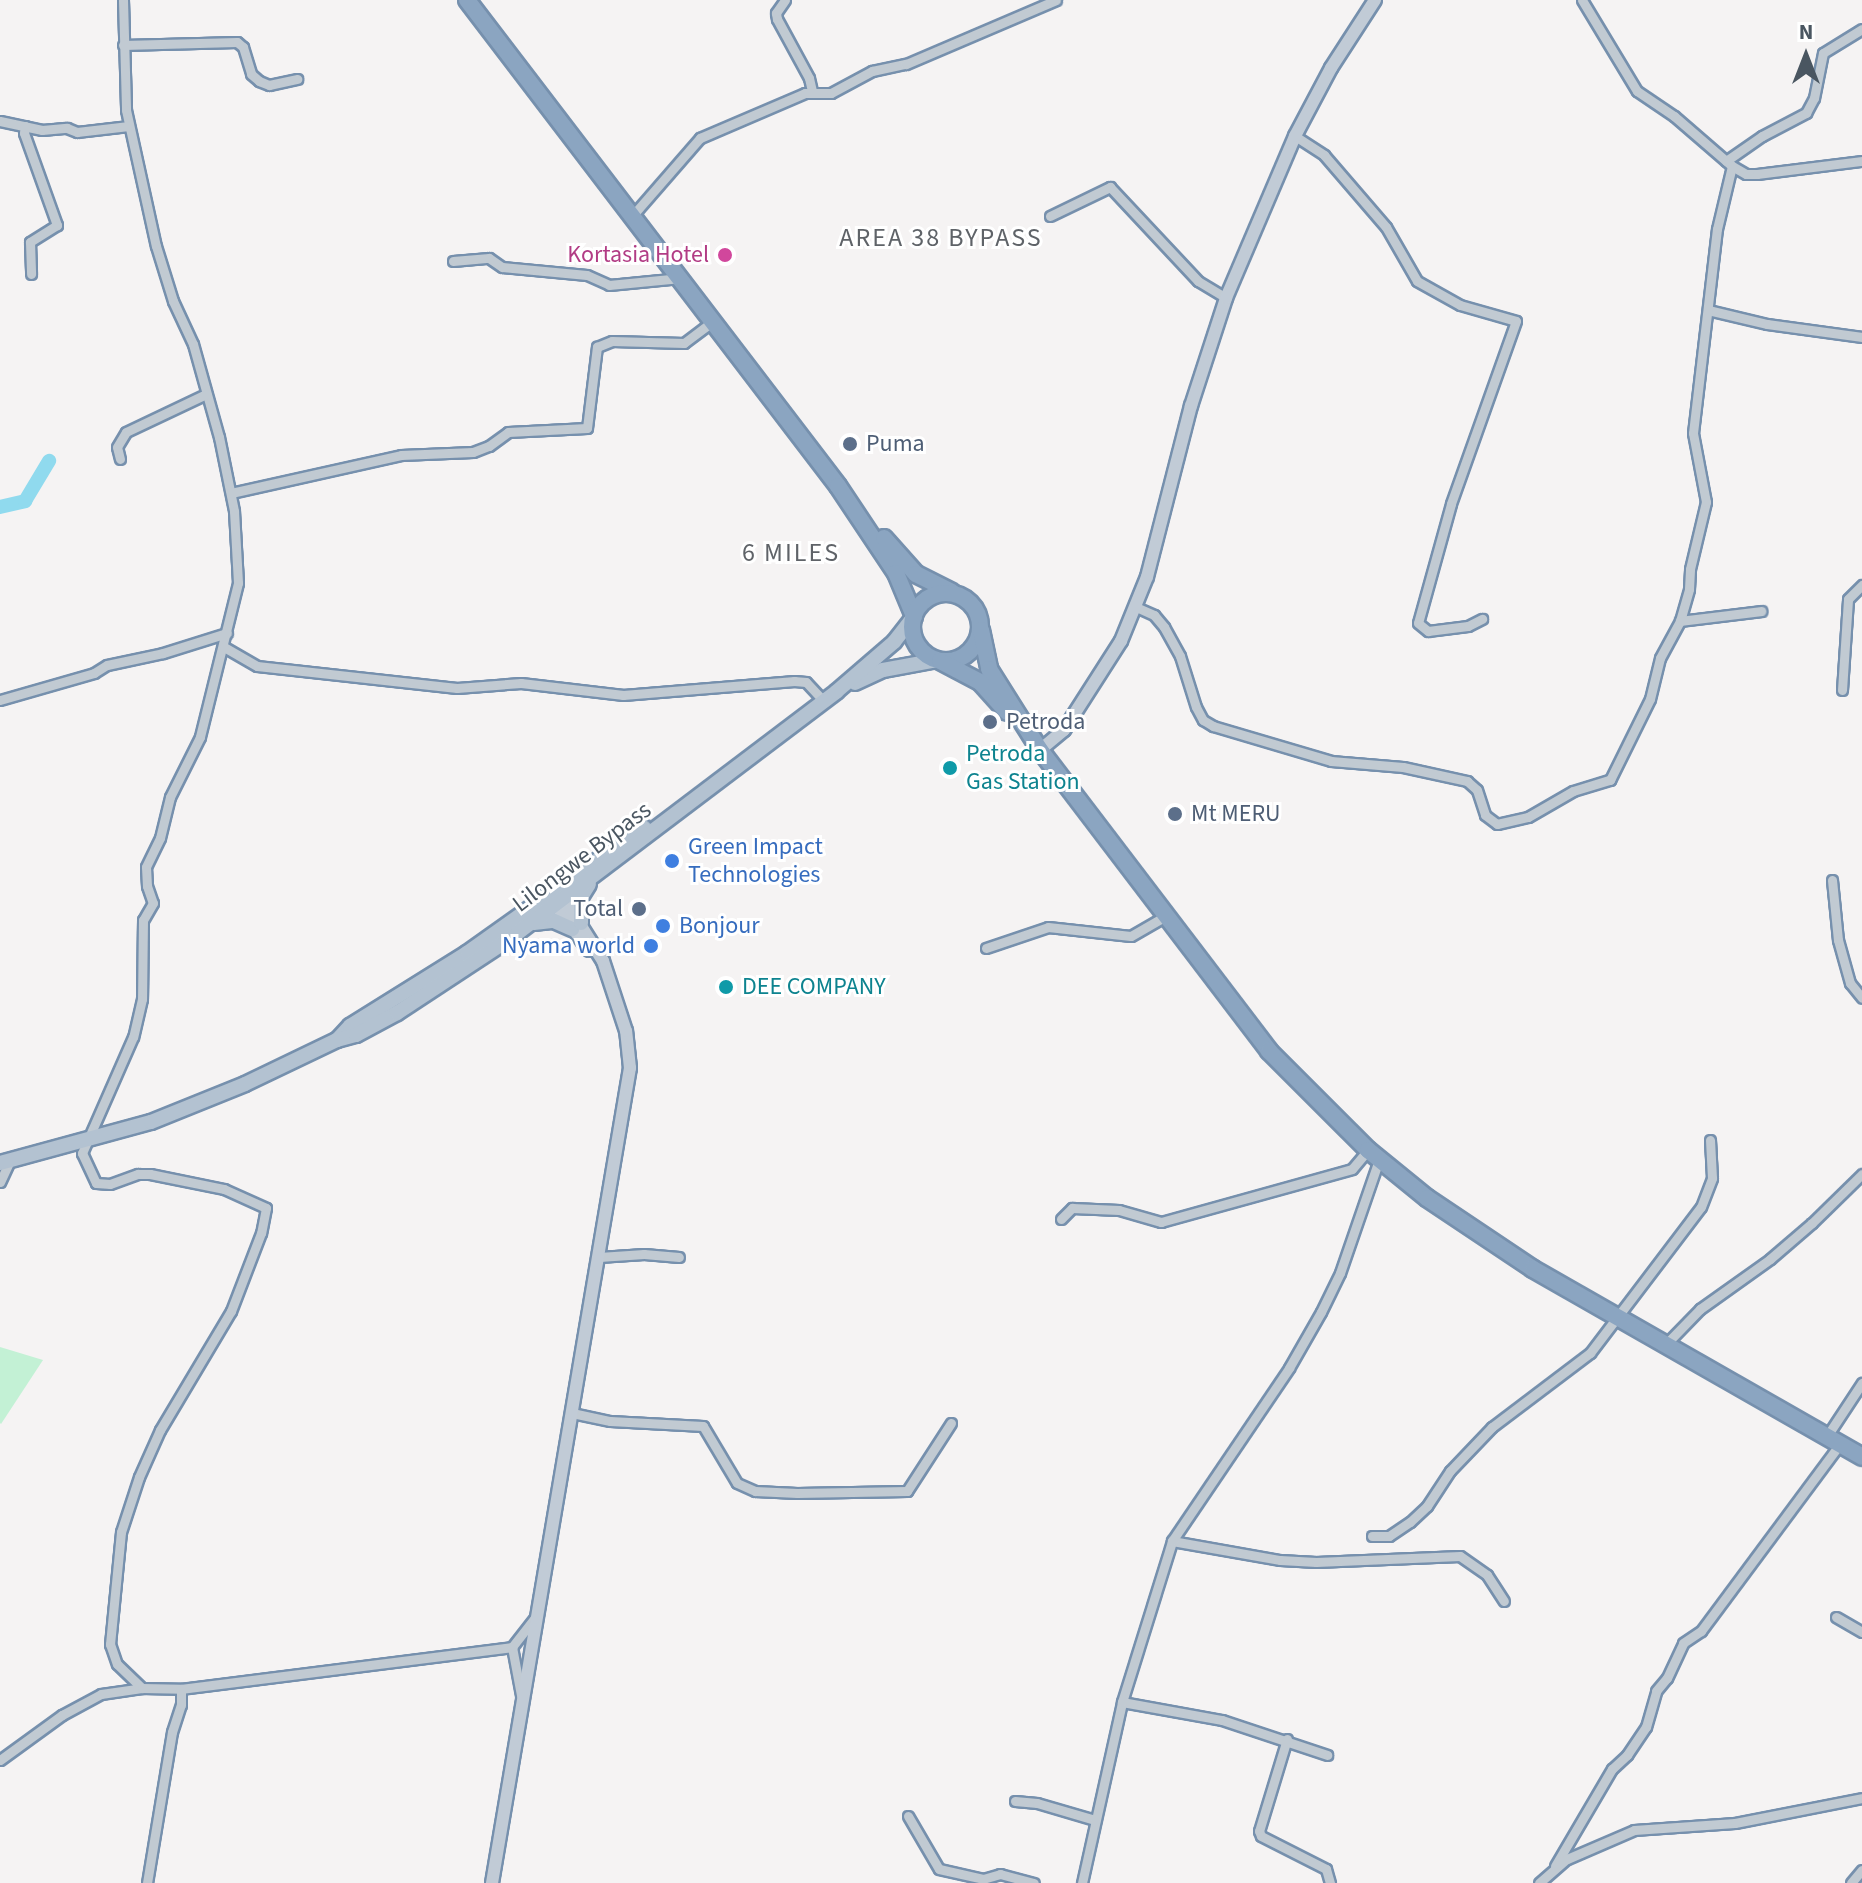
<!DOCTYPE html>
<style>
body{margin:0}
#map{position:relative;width:1862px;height:1883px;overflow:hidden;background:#f5f3f3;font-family:"Source Sans 3",sans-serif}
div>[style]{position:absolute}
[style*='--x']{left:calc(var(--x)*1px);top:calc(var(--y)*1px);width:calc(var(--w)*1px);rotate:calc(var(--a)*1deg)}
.green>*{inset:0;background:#c3f1d5}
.river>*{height:14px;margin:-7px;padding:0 7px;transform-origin:7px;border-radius:7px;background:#90daee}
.roads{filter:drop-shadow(2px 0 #7690ad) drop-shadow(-2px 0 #7690ad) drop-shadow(0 2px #7690ad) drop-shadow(0 -2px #7690ad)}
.street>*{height:9px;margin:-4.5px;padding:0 4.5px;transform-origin:4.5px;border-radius:4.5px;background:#c1cad2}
.secondary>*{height:12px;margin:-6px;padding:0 6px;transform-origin:6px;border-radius:6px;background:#c1cbd6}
.primary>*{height:14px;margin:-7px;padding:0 7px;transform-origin:7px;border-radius:7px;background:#b3c2d1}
.highway>*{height:16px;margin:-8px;padding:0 8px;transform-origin:8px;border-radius:8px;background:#8ba5c1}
.highway>.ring{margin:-8px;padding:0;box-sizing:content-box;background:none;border:16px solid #8ba5c1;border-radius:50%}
.dots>*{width:22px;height:22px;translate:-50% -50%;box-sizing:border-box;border:4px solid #fff;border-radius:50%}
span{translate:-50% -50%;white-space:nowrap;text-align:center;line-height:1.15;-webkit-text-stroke:6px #fff;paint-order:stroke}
.hotel-label{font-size:24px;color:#b23c85}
.right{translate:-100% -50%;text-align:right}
.service-label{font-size:24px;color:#4e5e75}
.left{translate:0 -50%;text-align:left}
.culture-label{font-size:24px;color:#0d838f}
.shop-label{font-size:24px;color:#366cbe}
.street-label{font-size:24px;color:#4a5661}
.neighbourhood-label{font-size:26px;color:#5f6368;letter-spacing:2px}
.north{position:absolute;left:1766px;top:16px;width:80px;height:80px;-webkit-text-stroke:6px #fff;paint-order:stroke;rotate:0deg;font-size:22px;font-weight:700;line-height:32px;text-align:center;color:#4a5661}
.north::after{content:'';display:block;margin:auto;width:28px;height:36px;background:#4a5661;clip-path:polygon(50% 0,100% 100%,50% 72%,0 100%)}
</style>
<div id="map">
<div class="green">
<div style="clip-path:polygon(0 1347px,43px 1360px,1px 1424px,0 1423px)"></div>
</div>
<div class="river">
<div style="--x:0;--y:507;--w:26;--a:-13"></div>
<div style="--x:25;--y:501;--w:47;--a:-59"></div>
</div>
<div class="roads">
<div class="street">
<div style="--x:123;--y:0;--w:110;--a:88.4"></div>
<div style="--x:126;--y:110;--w:139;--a:77.6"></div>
<div style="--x:156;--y:246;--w:58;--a:72.8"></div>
<div style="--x:173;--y:301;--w:47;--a:65.1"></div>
<div style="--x:193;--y:344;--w:97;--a:74.4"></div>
<div style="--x:219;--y:437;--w:76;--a:78.5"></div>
<div style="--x:234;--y:511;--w:72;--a:86.8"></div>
<div style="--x:238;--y:583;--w:159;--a:103.9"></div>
<div style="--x:200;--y:737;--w:67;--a:116.6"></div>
<div style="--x:170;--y:797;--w:42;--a:103.7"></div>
<div style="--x:160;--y:838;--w:32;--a:116"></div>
<div style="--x:146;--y:867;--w:19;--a:87"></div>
<div style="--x:147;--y:886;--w:18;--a:71"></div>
<div style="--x:153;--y:903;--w:20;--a:120"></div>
<div style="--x:143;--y:920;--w:79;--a:90.7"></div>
<div style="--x:142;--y:999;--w:39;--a:103"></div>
<div style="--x:133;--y:1037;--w:127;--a:113.7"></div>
<div style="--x:82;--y:1153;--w:33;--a:65"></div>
<div style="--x:96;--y:1183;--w:14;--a:4"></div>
<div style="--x:110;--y:1184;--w:30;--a:-20"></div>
<div style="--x:138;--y:1174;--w:12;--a:0"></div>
<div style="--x:150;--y:1174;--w:76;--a:11.5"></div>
<div style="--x:224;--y:1189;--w:46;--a:24.3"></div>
<div style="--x:266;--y:1208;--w:25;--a:101"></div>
<div style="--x:261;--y:1233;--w:84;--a:111"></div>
<div style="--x:231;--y:1311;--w:139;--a:120.8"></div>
<div style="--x:160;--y:1430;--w:51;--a:114.1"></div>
<div style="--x:139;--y:1477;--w:58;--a:108.1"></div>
<div style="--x:121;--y:1532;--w:113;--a:95.6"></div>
<div style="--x:110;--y:1644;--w:21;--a:71"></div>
<div style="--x:117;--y:1664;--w:35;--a:44"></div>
<div style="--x:785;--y:0;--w:16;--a:125"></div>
<div style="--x:776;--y:13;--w:6;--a:81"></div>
<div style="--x:777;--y:19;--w:67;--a:61.5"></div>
<div style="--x:809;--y:78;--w:13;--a:77"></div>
<div style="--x:1582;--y:0;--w:106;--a:58.9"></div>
<div style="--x:1637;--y:91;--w:45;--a:34"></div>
<div style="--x:1674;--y:116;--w:77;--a:40.8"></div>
<div style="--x:1732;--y:166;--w:16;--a:30"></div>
<div style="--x:1746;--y:174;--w:11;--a:0"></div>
<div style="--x:1757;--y:174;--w:106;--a:-7.1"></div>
<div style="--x:123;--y:45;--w:114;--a:-1.5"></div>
<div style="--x:237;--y:42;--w:8;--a:40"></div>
<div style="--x:243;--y:47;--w:28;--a:73"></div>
<div style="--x:251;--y:74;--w:11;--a:41"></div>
<div style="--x:259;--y:81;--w:11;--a:22"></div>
<div style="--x:269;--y:85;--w:29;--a:-12"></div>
<div style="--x:0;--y:121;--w:43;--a:12.1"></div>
<div style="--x:42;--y:130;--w:25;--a:-5"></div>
<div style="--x:67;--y:128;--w:11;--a:22"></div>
<div style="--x:77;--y:132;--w:52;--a:-6.6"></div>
<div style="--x:25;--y:126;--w:7;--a:98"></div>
<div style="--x:24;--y:133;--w:98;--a:70.3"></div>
<div style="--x:57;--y:225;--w:32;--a:148"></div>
<div style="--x:30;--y:242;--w:32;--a:88"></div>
<div style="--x:1295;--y:136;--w:35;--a:33"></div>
<div style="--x:1324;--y:155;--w:95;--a:49.3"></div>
<div style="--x:1386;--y:227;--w:62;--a:60.1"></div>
<div style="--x:1417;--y:281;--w:49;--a:29.2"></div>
<div style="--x:1460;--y:305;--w:58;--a:15.9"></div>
<div style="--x:1516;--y:321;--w:194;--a:109.6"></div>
<div style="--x:1451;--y:504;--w:123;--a:105.5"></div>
<div style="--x:1418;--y:623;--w:13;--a:39"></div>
<div style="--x:1428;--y:631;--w:40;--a:-7.1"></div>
<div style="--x:1468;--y:626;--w:16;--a:-27"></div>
<div style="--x:1726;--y:161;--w:44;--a:-34.8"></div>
<div style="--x:1762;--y:136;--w:50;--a:-27.6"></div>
<div style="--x:1806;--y:113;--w:17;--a:-62"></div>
<div style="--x:1814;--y:98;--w:46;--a:-78.7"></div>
<div style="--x:1823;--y:53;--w:46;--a:-31.6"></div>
<div style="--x:633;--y:215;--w:102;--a:-49"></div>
<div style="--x:700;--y:138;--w:114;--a:-23.2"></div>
<div style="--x:805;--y:93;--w:26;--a:0"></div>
<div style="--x:831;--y:93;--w:47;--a:-28.2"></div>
<div style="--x:872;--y:71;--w:35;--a:-12"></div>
<div style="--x:906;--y:64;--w:163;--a:-23.1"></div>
<div style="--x:1050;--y:216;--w:67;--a:-25.8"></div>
<div style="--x:1110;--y:187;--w:129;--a:46.9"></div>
<div style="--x:1198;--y:281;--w:33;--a:31"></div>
<div style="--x:453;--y:261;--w:36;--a:-5"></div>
<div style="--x:489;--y:258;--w:16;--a:35"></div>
<div style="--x:502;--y:267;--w:85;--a:5.4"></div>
<div style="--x:587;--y:275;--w:24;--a:24"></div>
<div style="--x:609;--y:285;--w:72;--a:-5.6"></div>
<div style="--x:1708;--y:310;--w:61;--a:13.3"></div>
<div style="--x:1767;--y:324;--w:96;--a:7.8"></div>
<div style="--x:120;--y:459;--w:12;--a:-104"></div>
<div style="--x:117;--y:447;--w:17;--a:-59"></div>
<div style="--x:126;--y:432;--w:89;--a:-25.4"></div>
<div style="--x:231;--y:493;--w:174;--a:-12.6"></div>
<div style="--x:401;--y:455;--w:72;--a:-2.4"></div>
<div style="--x:473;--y:452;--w:17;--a:-21"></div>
<div style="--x:489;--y:446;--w:24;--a:-36"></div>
<div style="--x:508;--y:432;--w:79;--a:-2.9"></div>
<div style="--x:587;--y:428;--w:82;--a:-83"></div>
<div style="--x:597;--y:347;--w:16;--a:-22"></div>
<div style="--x:612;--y:341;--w:72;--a:1.6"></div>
<div style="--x:684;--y:343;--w:36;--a:-37"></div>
<div style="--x:1136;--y:607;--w:20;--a:24"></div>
<div style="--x:1154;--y:615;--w:16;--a:50"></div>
<div style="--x:1164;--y:627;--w:33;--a:61"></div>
<div style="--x:1180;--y:656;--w:53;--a:72.6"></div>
<div style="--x:1196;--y:707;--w:15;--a:62"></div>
<div style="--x:1203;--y:720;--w:12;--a:31"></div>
<div style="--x:1213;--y:726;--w:123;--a:16.5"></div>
<div style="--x:1331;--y:761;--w:72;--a:4.8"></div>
<div style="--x:1403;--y:767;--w:66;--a:12.3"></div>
<div style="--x:1467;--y:781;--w:13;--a:42"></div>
<div style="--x:1477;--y:790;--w:26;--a:72"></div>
<div style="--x:1485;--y:815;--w:15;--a:37"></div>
<div style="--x:1497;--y:824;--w:32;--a:-13"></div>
<div style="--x:1528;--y:817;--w:52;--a:-30"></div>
<div style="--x:1573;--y:791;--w:39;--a:-17"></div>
<div style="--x:1610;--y:780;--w:90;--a:-63.7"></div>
<div style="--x:1650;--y:699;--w:42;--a:-76.3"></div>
<div style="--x:1660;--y:658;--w:42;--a:-61.6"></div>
<div style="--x:1680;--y:621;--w:33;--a:-74"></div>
<div style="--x:1689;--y:589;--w:20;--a:-87"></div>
<div style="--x:1690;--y:569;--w:69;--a:-76.6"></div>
<div style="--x:1706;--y:502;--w:70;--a:-100.7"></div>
<div style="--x:1693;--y:433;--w:205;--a:-83.3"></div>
<div style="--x:1717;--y:229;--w:65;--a:-76.6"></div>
<div style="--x:1680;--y:621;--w:82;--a:-7"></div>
<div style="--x:224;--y:647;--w:38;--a:30"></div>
<div style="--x:257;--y:666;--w:201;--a:6.3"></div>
<div style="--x:457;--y:688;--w:64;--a:-4.5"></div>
<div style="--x:521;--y:683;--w:103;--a:6.7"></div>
<div style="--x:623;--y:695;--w:172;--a:-4.7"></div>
<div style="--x:794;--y:681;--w:12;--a:5"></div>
<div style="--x:806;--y:682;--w:26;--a:47"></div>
<div style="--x:1842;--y:690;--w:91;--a:-86.2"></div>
<div style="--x:1848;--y:599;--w:20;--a:-45"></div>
<div style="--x:0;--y:700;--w:98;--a:-16"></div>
<div style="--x:94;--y:673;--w:15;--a:-32"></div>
<div style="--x:107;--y:665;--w:57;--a:-12.1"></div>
<div style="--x:163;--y:653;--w:67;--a:-17.4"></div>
<div style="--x:1832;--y:880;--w:60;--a:84.3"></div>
<div style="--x:1838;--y:940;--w:45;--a:74.4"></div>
<div style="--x:1850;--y:983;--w:19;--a:51"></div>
<div style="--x:986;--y:948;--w:65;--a:-18.7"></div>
<div style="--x:1048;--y:927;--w:83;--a:6.2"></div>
<div style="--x:1131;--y:936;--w:39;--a:-30"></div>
<div style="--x:0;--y:1182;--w:23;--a:-65"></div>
<div style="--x:1061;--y:1219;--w:16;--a:-45"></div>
<div style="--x:1072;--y:1208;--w:47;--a:2.4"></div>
<div style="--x:1119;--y:1210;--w:44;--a:15.9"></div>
<div style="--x:1161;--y:1222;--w:198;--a:-15.5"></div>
<div style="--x:1352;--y:1169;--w:25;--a:-50"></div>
<div style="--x:599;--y:1257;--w:45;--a:-3.8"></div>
<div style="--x:644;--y:1254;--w:35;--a:5"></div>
<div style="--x:1666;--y:1344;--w:49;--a:-45.8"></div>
<div style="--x:1700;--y:1309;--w:86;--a:-35.5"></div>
<div style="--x:1770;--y:1259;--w:55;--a:-40.6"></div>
<div style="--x:1812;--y:1223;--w:70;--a:-44.4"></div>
<div style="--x:572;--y:1413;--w:39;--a:12"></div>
<div style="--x:610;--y:1421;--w:93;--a:3.1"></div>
<div style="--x:703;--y:1426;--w:66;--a:59.2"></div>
<div style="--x:737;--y:1483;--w:20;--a:24"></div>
<div style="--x:755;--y:1491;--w:42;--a:2.7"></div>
<div style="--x:797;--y:1493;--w:110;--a:-1"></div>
<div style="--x:907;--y:1491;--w:81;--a:-57.1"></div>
<div style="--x:1827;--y:1436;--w:64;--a:-56.6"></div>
<div style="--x:1372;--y:1536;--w:17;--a:0"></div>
<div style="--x:1389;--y:1536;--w:25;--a:-34"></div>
<div style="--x:1410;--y:1522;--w:23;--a:-43"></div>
<div style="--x:1427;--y:1506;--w:42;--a:-56.7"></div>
<div style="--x:1450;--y:1471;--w:61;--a:-46.3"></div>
<div style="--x:1492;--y:1427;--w:123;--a:-37.1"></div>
<div style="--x:1590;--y:1353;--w:183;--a:-52.8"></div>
<div style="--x:1701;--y:1207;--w:31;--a:-69"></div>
<div style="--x:1712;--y:1178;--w:38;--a:-93"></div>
<div style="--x:1172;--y:1541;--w:110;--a:10"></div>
<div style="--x:1280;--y:1560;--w:36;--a:3"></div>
<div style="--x:1316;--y:1562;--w:144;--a:-2.4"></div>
<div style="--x:1460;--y:1556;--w:33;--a:35"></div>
<div style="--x:1487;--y:1575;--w:31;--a:57"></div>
<div style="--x:1836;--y:1617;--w:30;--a:30"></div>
<div style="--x:512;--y:1647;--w:49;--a:79.4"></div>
<div style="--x:1122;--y:1702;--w:102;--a:10.2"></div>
<div style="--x:1222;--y:1720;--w:111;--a:18.4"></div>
<div style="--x:1287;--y:1739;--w:96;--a:106.9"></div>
<div style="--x:1259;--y:1831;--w:5;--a:68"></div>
<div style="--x:1261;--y:1836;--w:73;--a:26.9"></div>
<div style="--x:1326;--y:1869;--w:15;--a:74"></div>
<div style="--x:0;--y:1760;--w:77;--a:-36"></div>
<div style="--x:62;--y:1715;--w:44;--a:-28.3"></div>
<div style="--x:101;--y:1694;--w:41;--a:-8.3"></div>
<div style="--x:142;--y:1688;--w:39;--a:1"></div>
<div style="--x:181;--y:1689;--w:334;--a:-7.2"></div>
<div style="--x:512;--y:1647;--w:39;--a:-52"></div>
<div style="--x:1015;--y:1801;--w:22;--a:5"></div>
<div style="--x:1037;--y:1803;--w:60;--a:16.3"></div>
<div style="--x:908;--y:1816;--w:61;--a:59.7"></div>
<div style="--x:939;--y:1869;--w:45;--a:12.8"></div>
<div style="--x:983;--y:1879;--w:18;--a:-16"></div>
<div style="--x:1000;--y:1874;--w:35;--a:15"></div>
<div style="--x:1555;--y:1866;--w:113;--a:-59.6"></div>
<div style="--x:1612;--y:1769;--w:21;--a:-43"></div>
<div style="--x:1627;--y:1755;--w:34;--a:-56"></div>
<div style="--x:1646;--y:1727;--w:37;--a:-74"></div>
<div style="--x:1656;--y:1691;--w:17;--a:-50"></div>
<div style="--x:1667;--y:1678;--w:38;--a:-65"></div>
<div style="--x:1683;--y:1643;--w:22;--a:-34"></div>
<div style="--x:1701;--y:1631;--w:233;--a:-53.4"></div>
<div style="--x:147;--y:1883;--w:153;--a:-80.6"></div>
<div style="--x:172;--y:1732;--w:28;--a:-72"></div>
<div style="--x:181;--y:1705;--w:16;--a:-90"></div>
<div style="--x:1082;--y:1883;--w:185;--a:-77.5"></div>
<div style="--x:1122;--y:1702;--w:169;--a:-72.7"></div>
<div style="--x:1172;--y:1541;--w:209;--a:-55.9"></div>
<div style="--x:1289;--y:1368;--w:64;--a:-60.3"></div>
<div style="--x:1321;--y:1312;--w:43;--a:-64"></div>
<div style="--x:1340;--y:1273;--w:120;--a:-71"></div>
<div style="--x:1539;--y:1883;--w:37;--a:-41"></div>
<div style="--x:1567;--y:1859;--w:73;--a:-23.4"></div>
<div style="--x:1634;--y:1830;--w:101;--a:-4"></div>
<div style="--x:1735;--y:1823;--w:129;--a:-11.1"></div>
<div style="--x:1851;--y:1883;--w:17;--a:-50"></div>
</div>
<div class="secondary">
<div style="--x:1040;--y:750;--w:31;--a:-40"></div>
<div style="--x:1064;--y:730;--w:106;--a:-57.4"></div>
<div style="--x:1121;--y:641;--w:69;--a:-67.9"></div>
<div style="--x:1147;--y:577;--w:177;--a:-75.6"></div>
<div style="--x:1191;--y:406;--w:114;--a:-72"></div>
<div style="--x:1226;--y:298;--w:176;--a:-66.9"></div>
<div style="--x:1295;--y:136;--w:77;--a:-62.1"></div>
<div style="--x:1331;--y:68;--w:81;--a:-57.1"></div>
<div style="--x:550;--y:898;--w:65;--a:53.1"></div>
<div style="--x:492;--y:1883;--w:827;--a:-80.39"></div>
<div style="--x:630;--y:1068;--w:37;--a:-96"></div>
<div style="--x:626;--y:1031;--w:74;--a:-108.2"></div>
<div style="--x:603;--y:961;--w:83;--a:-122.2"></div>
</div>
<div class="primary">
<div style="--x:855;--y:683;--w:31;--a:-25"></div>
<div style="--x:883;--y:670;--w:56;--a:-10.3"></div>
<div style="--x:534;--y:923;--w:20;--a:-6"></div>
<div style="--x:554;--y:921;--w:20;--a:24"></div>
<div style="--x:581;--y:923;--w:26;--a:-90"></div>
<div style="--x:581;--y:897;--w:15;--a:-58"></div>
<div style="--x:337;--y:1040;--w:19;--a:-47"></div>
<div style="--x:350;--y:1026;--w:138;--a:-32"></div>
<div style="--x:467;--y:953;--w:217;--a:-35.4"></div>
<div style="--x:0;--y:1163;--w:156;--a:-15.2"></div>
<div style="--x:151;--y:1122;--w:101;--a:-22"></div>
<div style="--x:245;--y:1084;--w:102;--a:-25.6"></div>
<div style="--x:337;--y:1040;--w:20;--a:-15"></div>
<div style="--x:356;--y:1035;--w:47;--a:-28.2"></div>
<div style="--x:397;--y:1013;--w:136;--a:-33.3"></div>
<div style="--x:511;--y:938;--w:408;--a:-37.1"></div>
<div style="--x:836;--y:692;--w:77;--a:-40.8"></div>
<div style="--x:894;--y:642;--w:33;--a:-52"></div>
</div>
<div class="highway">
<div style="--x:467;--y:0;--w:611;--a:52.64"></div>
<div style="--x:838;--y:486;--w:105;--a:56.3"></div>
<div style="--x:896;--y:573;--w:47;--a:67.3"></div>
<div style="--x:884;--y:538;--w:48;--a:48.4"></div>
<div style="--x:916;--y:574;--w:40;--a:26.6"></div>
<div class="ring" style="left:912px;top:593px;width:52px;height:52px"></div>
<div style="--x:981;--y:630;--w:40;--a:78"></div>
<div style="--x:989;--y:669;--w:96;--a:57.8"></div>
<div style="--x:1040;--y:750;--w:378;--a:52.7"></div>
<div style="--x:1269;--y:1051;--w:140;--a:45"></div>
<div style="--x:1368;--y:1150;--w:76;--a:39.1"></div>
<div style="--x:1427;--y:1198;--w:128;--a:33.8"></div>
<div style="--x:1533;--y:1269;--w:379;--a:29.7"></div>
<div style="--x:940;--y:661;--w:45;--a:27.7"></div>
<div style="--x:980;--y:682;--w:40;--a:48"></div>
</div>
</div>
<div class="dots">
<div style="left:725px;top:255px;background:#d1479c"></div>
<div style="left:850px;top:444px;background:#5c6f8a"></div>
<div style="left:990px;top:722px;background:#5c6f8a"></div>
<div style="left:950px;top:768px;background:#0f9aa8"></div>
<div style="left:1175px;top:814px;background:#5c6f8a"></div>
<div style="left:672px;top:861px;background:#3f7fe0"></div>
<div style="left:639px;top:909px;background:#5c6f8a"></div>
<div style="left:663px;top:926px;background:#3f7fe0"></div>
<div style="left:651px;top:946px;background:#3f7fe0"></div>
<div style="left:726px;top:987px;background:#0f9aa8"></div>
</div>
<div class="hotel-label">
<span class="right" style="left:709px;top:255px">Kortasia Hotel</span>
</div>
<div class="service-label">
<span class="left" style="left:866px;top:444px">Puma</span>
<span class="left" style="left:1006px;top:722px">Petroda</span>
<span class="left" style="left:1191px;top:814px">Mt MERU</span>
<span class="right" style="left:623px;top:909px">Total</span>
</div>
<div class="culture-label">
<span class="left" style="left:966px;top:768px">Petroda<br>Gas Station</span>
<span class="left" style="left:742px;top:987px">DEE COMPANY</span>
</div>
<div class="shop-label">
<span class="left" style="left:688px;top:861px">Green Impact<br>Technologies</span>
<span class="left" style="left:679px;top:926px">Bonjour</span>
<span class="right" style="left:635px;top:946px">Nyama world</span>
</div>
<div class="street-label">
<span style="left:582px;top:857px;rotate:-37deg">Lilongwe Bypass</span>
</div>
<div class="neighbourhood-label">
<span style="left:941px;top:238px">AREA 38 BYPASS</span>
<span style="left:791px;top:553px">6 MILES</span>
</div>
<div class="north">N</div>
</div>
